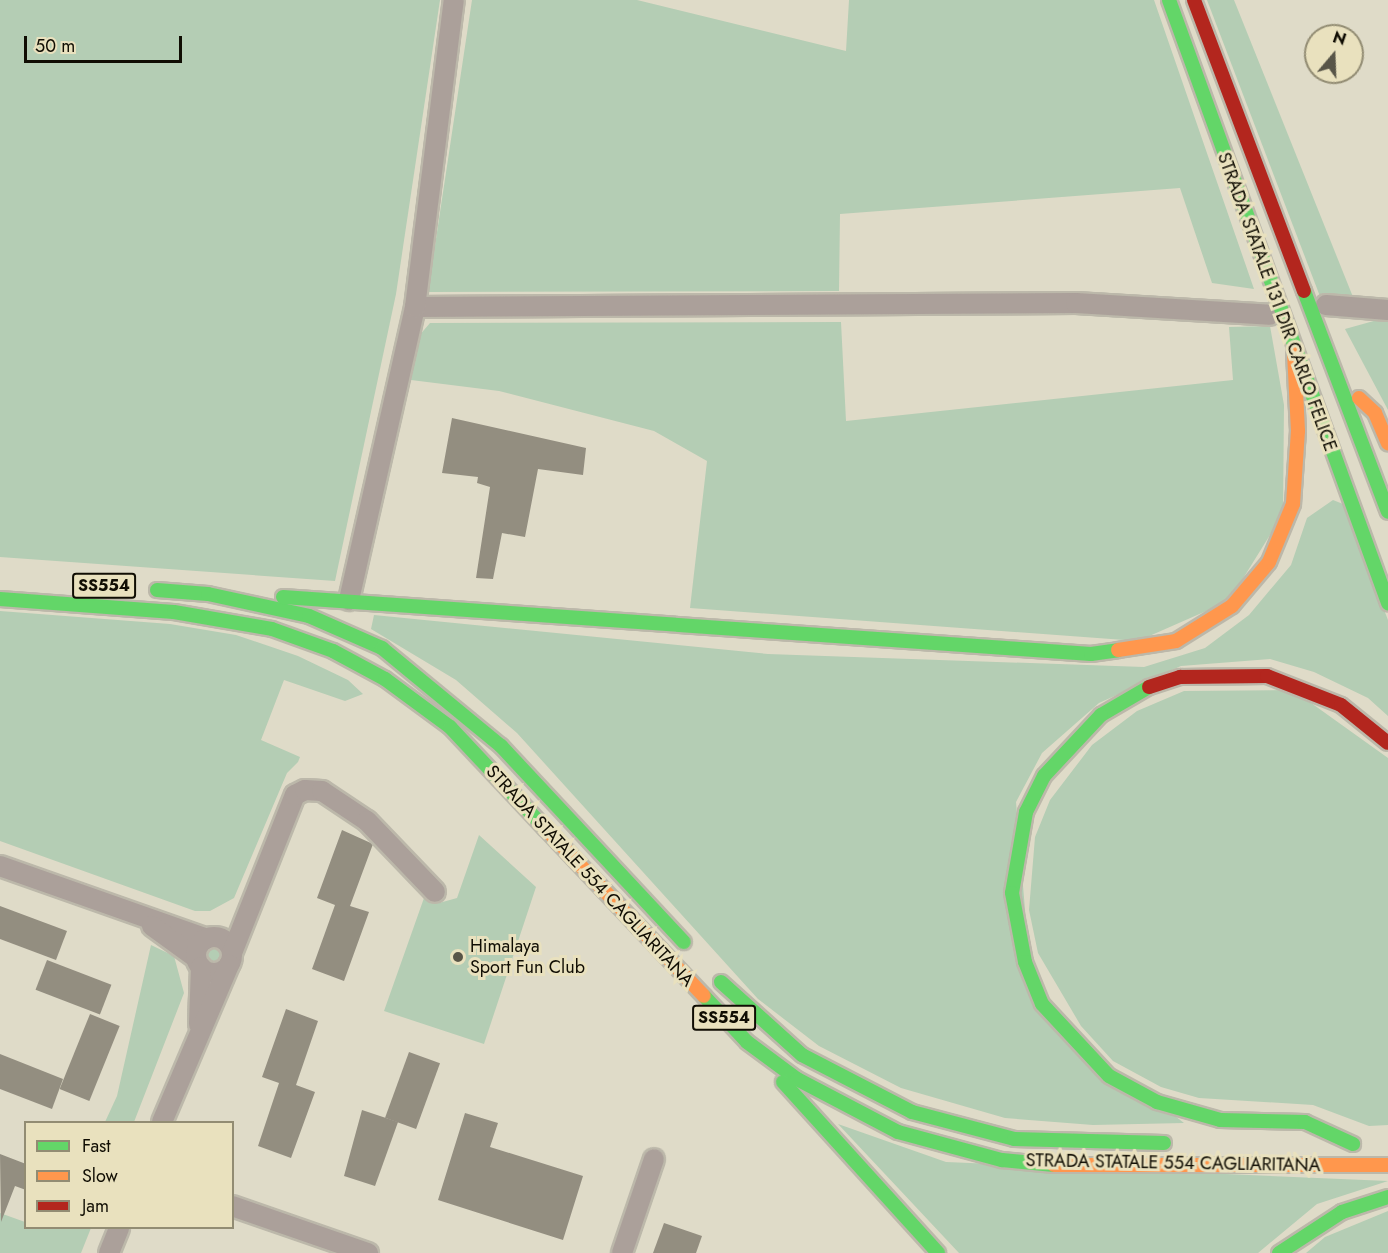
<!DOCTYPE html>
<style>
body{margin:0}
#map{position:relative;width:1388px;height:1253px;overflow:hidden;background:#dfdbc8;font-family:Jost,sans-serif}
div>[style]{position:absolute}
[style*='--x']{left:calc(var(--x)*1px);top:calc(var(--y)*1px);width:calc(var(--w)*1px);rotate:calc(var(--a)*1deg)}
.green>*{inset:0;background:#b4cdb4}
.round{border-radius:50%}
.building>*{inset:0;background:#938e80;transform-origin:0 0}
.roads{filter:drop-shadow(2px 0 #bcb8aa) drop-shadow(-2px 0 #bcb8aa) drop-shadow(0 2px #bcb8aa) drop-shadow(0 -2px #bcb8aa)}
.street>*{height:20px;margin:-10px;padding:0 10px;transform-origin:10px;border-radius:10px;background:#aba09a}
.street>.ring{margin:-10px;padding:0;box-sizing:content-box;background:none;border:20px solid #aba09a;border-radius:50%}
.fast>*{height:14px;margin:-7px;padding:0 7px;transform-origin:7px;border-radius:7px;background:#63d668}
.slow>*{height:14px;margin:-7px;padding:0 7px;transform-origin:7px;border-radius:7px;background:#ff974d}
.jam>*{height:14px;margin:-7px;padding:0 7px;transform-origin:7px;border-radius:7px;background:#b3261e}
.dots>*{width:16px;height:16px;translate:-50% -50%;box-sizing:border-box;border:3px solid #e9e1be;border-radius:50%}
span{translate:-50% -50%;white-space:nowrap;text-align:center;line-height:1.15;-webkit-text-stroke:6px #e9e1be;paint-order:stroke}
.shield-label span{padding:2px 4px;background:#e9e1be;border:2px solid;border-radius:4px;-webkit-text-stroke-width:0}
.shield-label{font-size:16px;color:#100d03;font-weight:700}
.street-label{font-size:18px;color:#100d03}
.poi-label{font-size:18px;color:#100d03}
.left{translate:0 -50%;text-align:left}
.legend{position:absolute;left:24px;top:1121px;width:210px;height:108px;box-sizing:border-box;background:#e9e1be;border:2px solid #928c73;margin:0;padding:8px 10px;list-style:none;font-size:18px;color:#100d03}
.legend li{display:flex;align-items:center;gap:12px;height:30px}
.legend b{width:30px;border:2px solid #928c73}
.north{position:absolute;left:1304px;top:24px;width:60px;height:60px;box-sizing:border-box;background:#e9e1be;border:2px solid #928c73;border-radius:50%;rotate:19deg;font-size:16px;font-weight:700;line-height:24px;text-align:center;color:#100d03}
.north::after{content:'';display:block;margin:auto;width:21px;height:27px;background:#585548;clip-path:polygon(50% 0,100% 100%,50% 72%,0 100%)}
.scale{position:absolute;left:24px;top:36px;width:158px;height:27px;box-sizing:border-box;border:3px solid #100d03;border-top:0;padding-left:8px;font-size:18px;line-height:21px;white-space:nowrap;color:#100d03;-webkit-text-stroke:4px #e9e1be;paint-order:stroke}
</style>
<div id="map">
<div class="green">
<div style="clip-path:polygon(0 0,440px 0,396px 294px,335px 581px,0 557px)"></div>
<div style="clip-path:polygon(472px 0,637px 0,846px 51px,849px 0,1154px 0,1254px 289px,1212px 283px,1180px 188px,840px 214px,839px 291px,428px 292px)"></div>
<div style="clip-path:polygon(1207px 0,1234px 0,1355px 302px,1321px 299px)"></div>
<div style="clip-path:polygon(1388px 317px,1388px 410px,1345px 329px)"></div>
<div style="clip-path:polygon(841px 322px,846px 421px,1233px 380px,1229px 327px,1270px 326px,1284px 405px,1283px 514px,1229px 601px,1138px 641px,690px 608px,707px 461px,654px 431px,499px 391px,411px 380px,418px 337px,430px 323px)"></div>
<div style="clip-path:polygon(1333px 500px,1343px 504px,1388px 620px,1388px 716px,1368px 698px,1314px 672px,1270px 659px,1181px 666px,1099px 703px,1042px 753px,1016px 802px,1033px 1005px,1184px 1123px,1093px 1125px,1005px 1118px,901px 1088px,819px 1046px,758px 999px,517px 733px,456px 680px,371px 629px,374px 615px,768px 654px,1144px 667px,1205px 648px,1249px 615px,1291px 565px,1307px 518px)"></div>
<div style="clip-path:polygon(0 611px,170px 624px,236px 635px,298px 656px,348px 680px,363px 694px,345px 701px,284px 680px,261px 740px,300px 757px,298px 762px,287px 773px,234px 898px,210px 911px,195px 911px,0 841px)"></div>
<div style="clip-path:polygon(1293px 690px,1388px 758px,1388px 1125px,1369px 1126px,1313px 1105px,1199px 1098px,1161px 1087px,1113px 1061px,1081px 1026px,1038px 953px,1029px 910px,1035px 837px,1050px 800px,1092px 745px,1137px 711px,1184px 691px)"></div>
<div style="clip-path:polygon(479px 835px,536px 887px,484px 1044px,384px 1011px,424px 898px,439px 903px,457px 898px)"></div>
<div class="round" style="left:202px;top:943px;width:24px;height:24px"></div>
<div style="clip-path:polygon(151px 945px,174px 956px,184px 993px,134px 1122px,105px 1122px,117px 1096px)"></div>
<div style="clip-path:polygon(838px 1124px,946px 1162px,1388px 1181px,1317px 1204px,1258px 1253px,959px 1253px)"></div>
<div style="clip-path:polygon(1388px 1211px,1388px 1253px,1306px 1253px,1325px 1237px)"></div>
<div style="clip-path:polygon(0 1213px,25px 1222px,26px 1228px,91px 1228px,81px 1253px,0 1253px)"></div>
</div>
<div class="building">
<div style="clip-path:polygon(452px 418px,586px 448px,583px 475px,538px 469px,525px 537px,502px 533px,493px 579px,476px 578px,490px 487px,477px 483px,478px 477px,442px 473px)"></div>
<div style="clip-path:polygon(342px 830px,373px 844px,350px 906px,369px 912px,344px 981px,312px 969px,335px 905px,317px 898px)"></div>
<div style="clip-path:polygon(0 906px,67px 931px,56px 960px,0 939px)"></div>
<div style="left:47px;top:960px;width:69px;height:32px;rotate:21deg"></div>
<div style="clip-path:polygon(286px 1009px,318px 1021px,296px 1085px,315px 1092px,291px 1158px,258px 1146px,279px 1083px,262px 1077px)"></div>
<div style="left:90px;top:1014px;width:32px;height:81px;rotate:22deg"></div>
<div style="left:409px;top:1052px;width:33px;height:70px;rotate:20deg"></div>
<div style="clip-path:polygon(0 1054px,63px 1079px,52px 1109px,0 1089px)"></div>
<div style="clip-path:polygon(362px 1110px,398px 1122px,375px 1186px,344px 1176px)"></div>
<div style="clip-path:polygon(465px 1113px,498px 1123px,490px 1147px,583px 1176px,563px 1240px,438px 1200px)"></div>
<div style="clip-path:polygon(0 1154px,26px 1164px,26px 1190px,15px 1186px,1px 1222px)"></div>
<div style="clip-path:polygon(664px 1223px,702px 1236px,696px 1253px,653px 1253px)"></div>
</div>
<div class="roads">
<div class="street">
<div style="--x:1326;--y:305;--w:62;--a:4.6"></div>
<div style="--x:415;--y:307;--w:661;--a:-0.35"></div>
<div style="--x:1076;--y:303;--w:194;--a:3.5"></div>
<div style="--x:349;--y:600;--w:300;--a:-77.3"></div>
<div style="--x:415;--y:307;--w:309;--a:-82.8"></div>
<div style="--x:0;--y:866;--w:219;--a:19.4"></div>
<div style="--x:152;--y:926;--w:54;--a:36"></div>
<div class="ring" style="left:196px;top:937px;width:16px;height:16px"></div>
<div style="--x:232;--y:953;--w:170;--a:-68.3"></div>
<div style="--x:295;--y:795;--w:11;--a:-27"></div>
<div style="--x:305;--y:790;--w:17;--a:3"></div>
<div style="--x:322;--y:791;--w:54;--a:33.7"></div>
<div style="--x:367;--y:821;--w:98;--a:46.2"></div>
<div style="--x:199;--y:1024;--w:57;--a:-88"></div>
<div style="--x:162;--y:1122;--w:171;--a:-66.9"></div>
<div style="--x:232;--y:1206;--w:144;--a:19.1"></div>
<div style="--x:109;--y:1253;--w:27;--a:-68"></div>
<div style="--x:622;--y:1253;--w:99;--a:-71.2"></div>
</div>
<div class="fast">
<div style="--x:1169;--y:0;--w:642;--a:70.04"></div>
<div style="--x:1304;--y:291;--w:236;--a:69.2"></div>
<div style="--x:157;--y:590;--w:51;--a:4.5"></div>
<div style="--x:208;--y:594;--w:103;--a:12.3"></div>
<div style="--x:309;--y:616;--w:80;--a:23.7"></div>
<div style="--x:382;--y:648;--w:154;--a:39.5"></div>
<div style="--x:501;--y:746;--w:268;--a:47"></div>
<div style="--x:283;--y:597;--w:810;--a:4.04"></div>
<div style="--x:1091;--y:654;--w:27;--a:-8"></div>
<div style="--x:0;--y:599;--w:174;--a:4.3"></div>
<div style="--x:174;--y:612;--w:99;--a:9.8"></div>
<div style="--x:272;--y:629;--w:65;--a:19.8"></div>
<div style="--x:333;--y:651;--w:59;--a:28.3"></div>
<div style="--x:385;--y:679;--w:81;--a:36.4"></div>
<div style="--x:450;--y:727;--w:139;--a:46.8"></div>
<div style="--x:1149;--y:687;--w:56;--a:149.7"></div>
<div style="--x:1101;--y:715;--w:83;--a:133.1"></div>
<div style="--x:1044;--y:776;--w:40;--a:116.6"></div>
<div style="--x:1026;--y:812;--w:82;--a:99.8"></div>
<div style="--x:1012;--y:893;--w:70;--a:79.3"></div>
<div style="--x:1025;--y:962;--w:45;--a:68"></div>
<div style="--x:1042;--y:1004;--w:98;--a:47.1"></div>
<div style="--x:1109;--y:1076;--w:55;--a:28.4"></div>
<div style="--x:1157;--y:1102;--w:66;--a:15.9"></div>
<div style="--x:1220;--y:1120;--w:85;--a:1.3"></div>
<div style="--x:1305;--y:1122;--w:53;--a:24.6"></div>
<div style="--x:721;--y:982;--w:109;--a:42"></div>
<div style="--x:802;--y:1055;--w:124;--a:27.4"></div>
<div style="--x:912;--y:1112;--w:106;--a:14.8"></div>
<div style="--x:1014;--y:1139;--w:150;--a:1.5"></div>
<div style="--x:704;--y:996;--w:63;--a:46.9"></div>
<div style="--x:747;--y:1042;--w:62;--a:36.5"></div>
<div style="--x:797;--y:1079;--w:114;--a:27.7"></div>
<div style="--x:898;--y:1132;--w:108;--a:15.1"></div>
<div style="--x:1002;--y:1160;--w:52;--a:5.5"></div>
<div style="--x:783;--y:1082;--w:231;--a:47.8"></div>
<div style="--x:1279;--y:1253;--w:75;--a:-33.1"></div>
<div style="--x:1342;--y:1212;--w:48;--a:-18.1"></div>
</div>
<div class="slow">
<div style="--x:1359;--y:398;--w:22;--a:43"></div>
<div style="--x:1375;--y:413;--w:33;--a:67"></div>
<div style="--x:1118;--y:650;--w:59;--a:-8.8"></div>
<div style="--x:1176;--y:641;--w:66;--a:-32"></div>
<div style="--x:1232;--y:606;--w:57;--a:-49.9"></div>
<div style="--x:1269;--y:562;--w:63;--a:-67.5"></div>
<div style="--x:1293;--y:504;--w:73;--a:-86.1"></div>
<div style="--x:1298;--y:431;--w:78;--a:-92.9"></div>
<div style="--x:545;--y:828;--w:231;--a:46.6"></div>
<div style="--x:1054;--y:1165;--w:334;--a:0"></div>
</div>
<div class="jam">
<div style="--x:1194;--y:0;--w:311;--a:69.3"></div>
<div style="--x:1149;--y:687;--w:33;--a:-18"></div>
<div style="--x:1180;--y:677;--w:87;--a:-0.7"></div>
<div style="--x:1267;--y:676;--w:79;--a:21.4"></div>
<div style="--x:1341;--y:705;--w:60;--a:39"></div>
</div>
</div>
<div class="dots">
<div style="left:458px;top:957px;background:#585548"></div>
</div>
<div class="shield-label">
<span style="left:104px;top:586px">SS554</span>
<span style="left:724px;top:1018px">SS554</span>
</div>
<div class="street-label">
<span style="left:1277px;top:302px;rotate:70deg">STRADA STATALE 131 DIR CARLO FELICE</span>
<span style="left:590px;top:876px;rotate:47deg">STRADA STATALE 554 CAGLIARITANA</span>
<span style="left:1173px;top:1163px;rotate:1deg">STRADA STATALE 554 CAGLIARITANA</span>
</div>
<div class="poi-label">
<span class="left" style="left:470px;top:957px">Himalaya<br>Sport Fun Club</span>
</div>
<ul class="legend">
<li><b style="height:8px;background:#63d668"></b>Fast</li>
<li><b style="height:8px;background:#ff974d"></b>Slow</li>
<li><b style="height:8px;background:#b3261e"></b>Jam</li>
</ul>
<div class="north">N</div>
<div class="scale">50 m</div>
</div>
